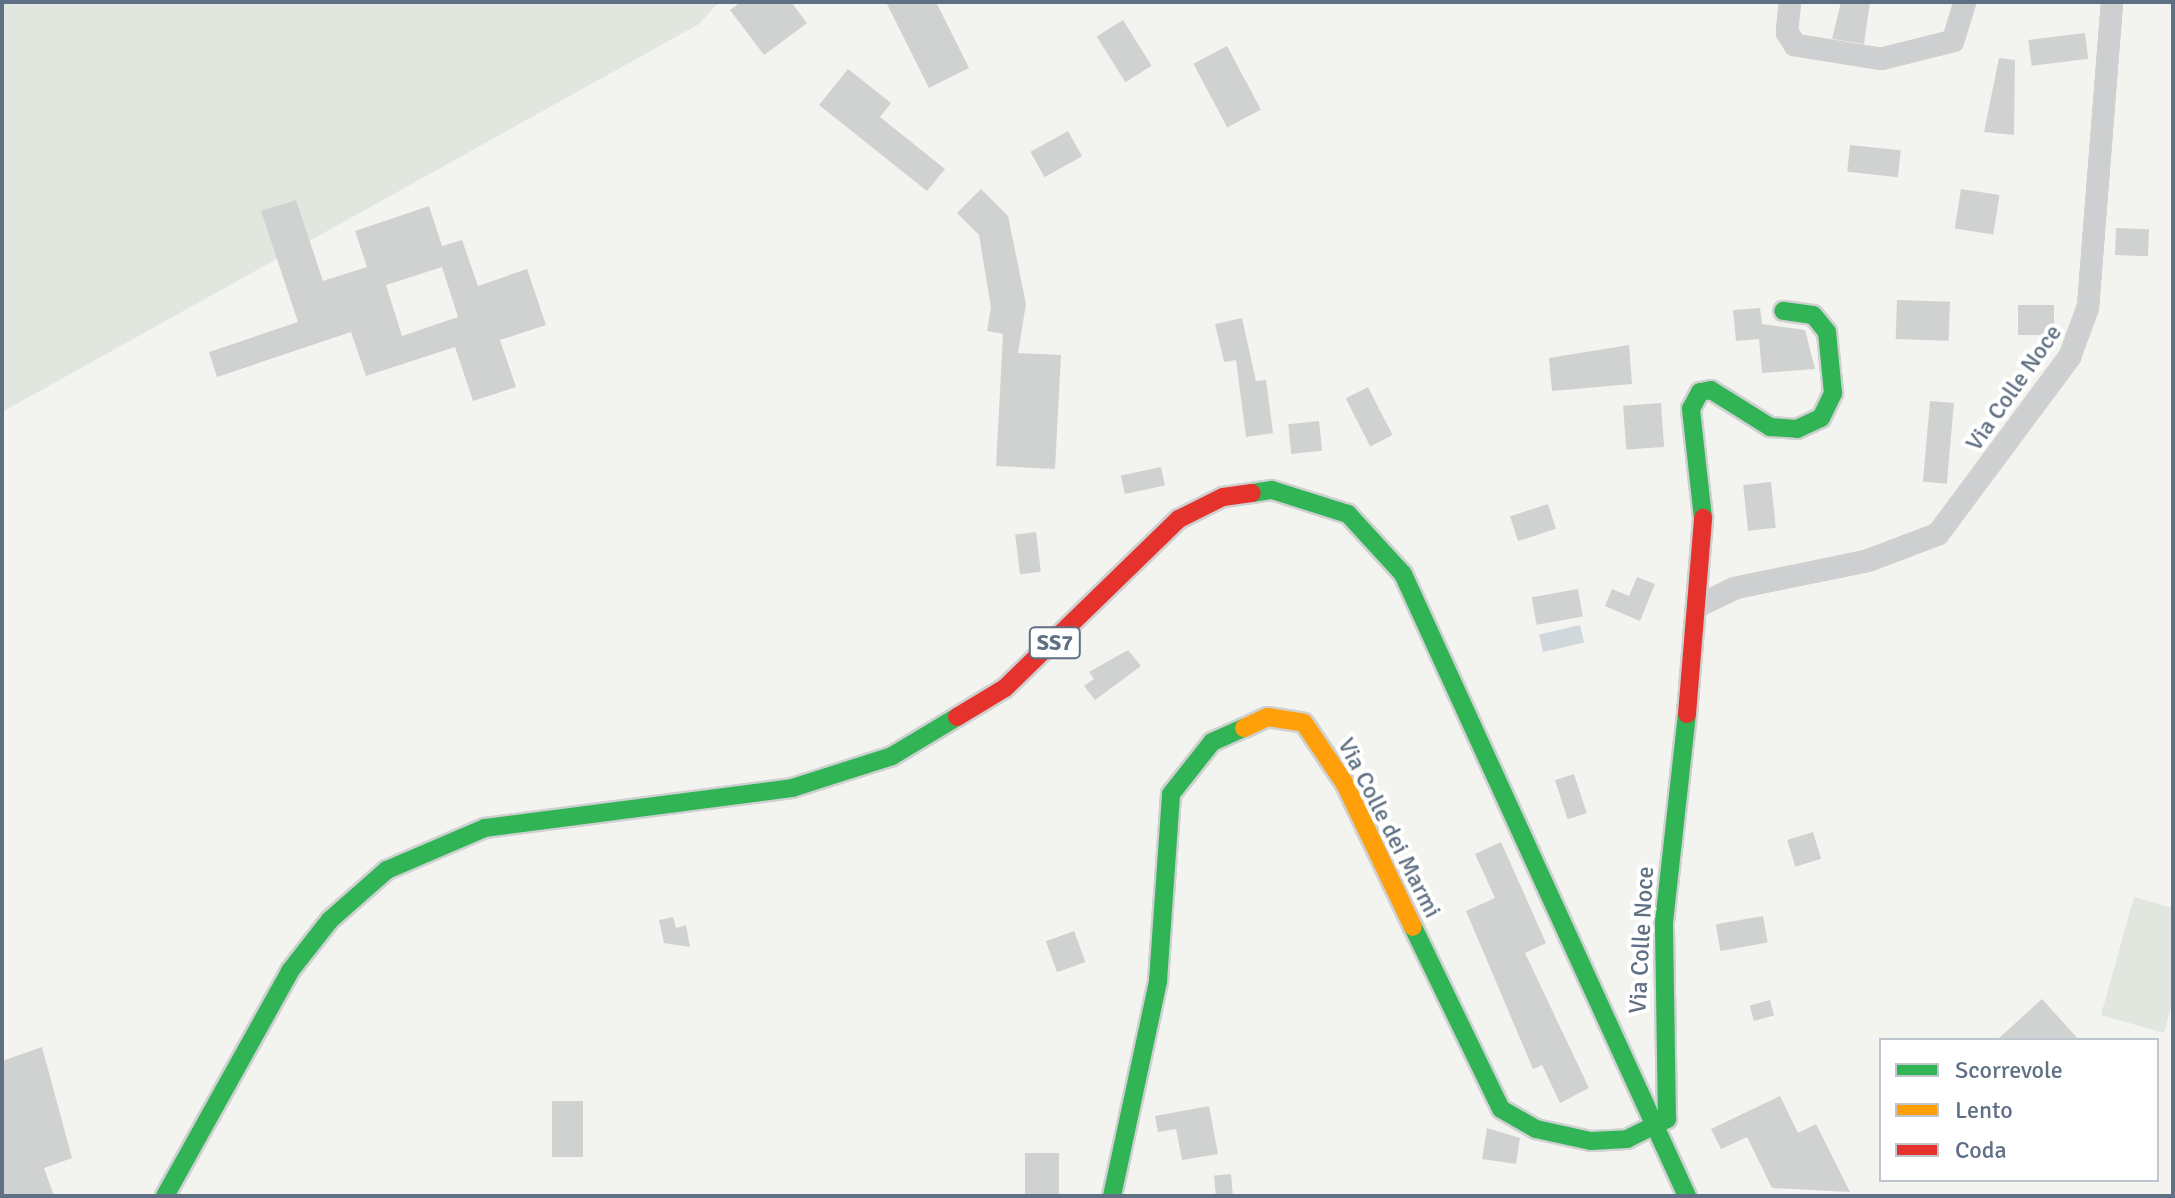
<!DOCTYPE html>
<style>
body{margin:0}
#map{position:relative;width:2175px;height:1198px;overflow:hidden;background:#f3f3f0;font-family:Signika,sans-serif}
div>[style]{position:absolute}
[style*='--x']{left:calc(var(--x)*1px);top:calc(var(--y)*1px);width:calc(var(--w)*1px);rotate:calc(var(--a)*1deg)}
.green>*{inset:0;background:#e1e6de}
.water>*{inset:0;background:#d1d8dc;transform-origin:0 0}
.building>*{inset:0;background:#d0d2d2;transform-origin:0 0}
.roads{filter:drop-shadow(2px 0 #cfd1d1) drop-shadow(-2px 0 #cfd1d1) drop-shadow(0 2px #cfd1d1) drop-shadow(0 -2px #cfd1d1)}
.street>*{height:18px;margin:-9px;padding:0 9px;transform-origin:9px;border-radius:9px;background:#cecfd0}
.fast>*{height:18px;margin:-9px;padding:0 9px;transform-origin:9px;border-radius:9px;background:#30b455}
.slow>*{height:18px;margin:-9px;padding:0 9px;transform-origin:9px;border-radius:9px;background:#ff9f0a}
.jam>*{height:18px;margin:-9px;padding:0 9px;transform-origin:9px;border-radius:9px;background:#e5322d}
span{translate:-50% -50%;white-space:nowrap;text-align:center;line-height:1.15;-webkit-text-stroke:8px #fff;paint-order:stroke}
.shield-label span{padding:2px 6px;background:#fff;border:2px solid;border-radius:6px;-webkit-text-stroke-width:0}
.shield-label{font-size:22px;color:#607084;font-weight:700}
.street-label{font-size:24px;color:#607084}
.frame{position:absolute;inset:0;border:4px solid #607084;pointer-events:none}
.legend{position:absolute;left:1879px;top:1038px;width:280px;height:144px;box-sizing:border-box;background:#fff;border:2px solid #bfc6ce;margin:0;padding:10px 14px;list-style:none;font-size:24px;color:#607084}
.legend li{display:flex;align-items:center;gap:16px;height:40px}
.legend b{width:40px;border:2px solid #bfc6ce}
</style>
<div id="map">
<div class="green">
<div style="clip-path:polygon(2px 2px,719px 2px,699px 24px,2px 412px)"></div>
<div style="clip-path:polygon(2134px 897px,2173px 908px,2173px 1000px,2164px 1033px,2101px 1015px)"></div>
</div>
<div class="water">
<div style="left:1580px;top:625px;width:18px;height:42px;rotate:77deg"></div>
</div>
<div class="building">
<div style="clip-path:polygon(741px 2px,791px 2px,807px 23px,764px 55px,730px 10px)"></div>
<div style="clip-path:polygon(886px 2px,936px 2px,969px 68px,929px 88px)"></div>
<div style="clip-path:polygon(1841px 2px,1870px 2px,1864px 44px,1832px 39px)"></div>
<div style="left:1123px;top:20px;width:54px;height:31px;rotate:58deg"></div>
<div style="left:2085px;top:33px;width:26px;height:57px;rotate:83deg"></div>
<div style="left:1227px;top:46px;width:72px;height:38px;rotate:62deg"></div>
<div style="clip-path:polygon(1999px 58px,2015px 60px,2014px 135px,1984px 132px)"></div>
<div style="clip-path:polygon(848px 69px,891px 103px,880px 117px,945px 169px,927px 191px,819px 105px)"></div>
<div style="left:1068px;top:131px;width:29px;height:43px;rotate:61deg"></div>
<div style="left:1850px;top:145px;width:51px;height:27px;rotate:6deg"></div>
<div style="clip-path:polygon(981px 189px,1008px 216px,1026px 304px,1018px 353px,1061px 355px,1055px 469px,996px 466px,1003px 334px,987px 331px,991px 307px,979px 235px,957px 213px)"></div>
<div style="left:1961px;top:189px;width:39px;height:40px;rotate:9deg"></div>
<div style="clip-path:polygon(evenodd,296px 200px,323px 281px,367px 267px,355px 231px,429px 206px,442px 246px,462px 240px,478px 286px,527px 269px,546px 325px,500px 340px,516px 387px,473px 401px,455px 347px,366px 376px,351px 332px,217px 377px,209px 352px,298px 322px,261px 211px,296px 200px,442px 267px,458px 317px,402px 336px,386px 285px,442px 267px)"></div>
<div style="left:2116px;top:228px;width:33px;height:27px;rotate:2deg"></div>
<div style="left:1897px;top:300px;width:53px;height:39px;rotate:2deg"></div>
<div style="left:2018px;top:305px;width:36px;height:30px"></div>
<div style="clip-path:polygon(1760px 308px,1762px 324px,1805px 330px,1815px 369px,1762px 373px,1759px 339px,1736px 341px,1733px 310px)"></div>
<div style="clip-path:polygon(1242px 318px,1256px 381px,1266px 380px,1273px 433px,1246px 437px,1236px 360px,1224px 362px,1215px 324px)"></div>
<div style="clip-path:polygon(1629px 345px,1632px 384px,1552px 391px,1549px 358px)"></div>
<div style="left:1368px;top:387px;width:54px;height:25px;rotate:63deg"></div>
<div style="left:1930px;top:401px;width:24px;height:81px;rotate:5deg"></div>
<div style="left:1661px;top:403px;width:44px;height:38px;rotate:86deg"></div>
<div style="left:1319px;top:421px;width:30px;height:31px;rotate:84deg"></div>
<div style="left:1161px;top:467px;width:19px;height:41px;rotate:78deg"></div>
<div style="left:1771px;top:482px;width:46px;height:28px;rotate:84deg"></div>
<div style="left:1548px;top:504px;width:26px;height:40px;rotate:72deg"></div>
<div style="left:1036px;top:532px;width:40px;height:21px;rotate:83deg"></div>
<div style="clip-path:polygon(1637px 577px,1655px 584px,1640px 621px,1605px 606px,1612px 589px,1629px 596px)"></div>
<div style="left:1578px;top:589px;width:28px;height:47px;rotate:80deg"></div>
<div style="clip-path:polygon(1128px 650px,1141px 666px,1095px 700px,1084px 686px,1094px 679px,1089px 672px)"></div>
<div style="left:1574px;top:774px;width:41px;height:20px;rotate:72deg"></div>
<div style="left:1813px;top:832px;width:28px;height:27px;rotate:73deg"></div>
<div style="clip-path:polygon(1501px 842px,1546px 943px,1525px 953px,1589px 1088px,1560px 1103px,1542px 1065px,1533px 1069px,1466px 911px,1495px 898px,1475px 854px)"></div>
<div style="left:1763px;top:916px;width:27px;height:48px;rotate:80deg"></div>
<div style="clip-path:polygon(673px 917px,676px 928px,686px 925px,690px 947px,664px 943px,659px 920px)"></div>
<div style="left:1074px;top:931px;width:33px;height:30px;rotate:70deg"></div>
<div style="clip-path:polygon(2042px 999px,2079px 1040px,1997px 1040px)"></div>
<div style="left:1770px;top:1000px;width:16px;height:21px;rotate:75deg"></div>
<div style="clip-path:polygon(42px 1047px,72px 1158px,44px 1168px,54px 1196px,2px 1196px,2px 1061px)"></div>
<div style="clip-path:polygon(1780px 1096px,1798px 1133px,1816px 1124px,1850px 1192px,1772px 1188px,1747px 1137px,1721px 1149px,1711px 1129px)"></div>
<div style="left:552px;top:1101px;width:31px;height:56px"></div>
<div style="clip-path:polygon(1209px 1106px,1218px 1154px,1182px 1160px,1176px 1129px,1158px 1132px,1155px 1116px)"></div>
<div style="clip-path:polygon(1487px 1128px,1520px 1138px,1516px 1164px,1482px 1159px)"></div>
<div style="left:1025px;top:1153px;width:34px;height:43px"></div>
<div style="left:1231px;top:1174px;width:22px;height:17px;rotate:85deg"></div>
</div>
<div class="roads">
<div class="street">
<div style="--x:1790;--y:2;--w:30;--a:96"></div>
<div style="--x:1787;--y:32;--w:15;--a:58"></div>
<div style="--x:1795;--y:45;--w:87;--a:9.2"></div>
<div style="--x:1881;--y:59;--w:74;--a:-14"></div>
<div style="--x:1953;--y:41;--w:41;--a:-72.9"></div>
<div style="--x:1698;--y:606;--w:41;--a:-25.9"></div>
<div style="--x:1735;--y:588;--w:135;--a:-11.6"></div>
<div style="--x:1867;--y:561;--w:76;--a:-20.8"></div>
<div style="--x:1938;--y:534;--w:222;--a:-53.4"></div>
<div style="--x:2070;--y:356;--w:52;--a:-69.8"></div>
<div style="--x:2088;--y:307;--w:306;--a:-85.5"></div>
</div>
<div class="fast">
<div style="--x:1252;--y:493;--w:20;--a:-9"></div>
<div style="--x:1272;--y:490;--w:80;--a:17.5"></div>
<div style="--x:1348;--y:514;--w:81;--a:47.5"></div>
<div style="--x:1403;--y:574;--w:684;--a:65.46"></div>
<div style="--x:1703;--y:518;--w:110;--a:-96.3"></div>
<div style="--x:1691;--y:409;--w:19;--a:-62"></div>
<div style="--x:1700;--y:392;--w:11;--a:-10"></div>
<div style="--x:1711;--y:390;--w:70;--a:32.1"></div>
<div style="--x:1770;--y:427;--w:27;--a:4"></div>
<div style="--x:1797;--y:429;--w:26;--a:-25"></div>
<div style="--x:1821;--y:418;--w:28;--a:-64"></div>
<div style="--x:1833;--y:393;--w:61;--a:-95.6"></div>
<div style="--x:1827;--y:332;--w:22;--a:-129"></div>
<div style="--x:1813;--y:315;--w:30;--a:-172"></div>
<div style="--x:1413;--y:927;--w:202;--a:64.2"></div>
<div style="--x:1501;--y:1109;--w:40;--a:29.7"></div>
<div style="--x:1536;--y:1129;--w:56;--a:12.3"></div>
<div style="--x:1591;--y:1141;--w:36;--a:-3"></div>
<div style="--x:1627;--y:1139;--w:45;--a:-26.6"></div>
<div style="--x:1667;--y:1119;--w:197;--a:-90.9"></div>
<div style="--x:1664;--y:922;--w:209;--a:-83.7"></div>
<div style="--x:165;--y:1196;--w:257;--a:-60.9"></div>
<div style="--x:290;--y:971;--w:65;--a:-51.9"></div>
<div style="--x:330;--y:920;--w:76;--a:-41.3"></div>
<div style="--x:387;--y:870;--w:107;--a:-23.2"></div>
<div style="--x:485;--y:828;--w:310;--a:-7.4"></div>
<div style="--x:792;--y:788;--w:105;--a:-17.7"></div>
<div style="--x:892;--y:756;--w:76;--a:-31"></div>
<div style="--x:1112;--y:1196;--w:220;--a:-77.9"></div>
<div style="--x:1158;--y:981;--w:187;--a:-86"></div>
<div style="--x:1171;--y:794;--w:66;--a:-51.7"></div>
<div style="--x:1212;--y:742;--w:35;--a:-24"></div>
</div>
<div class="slow">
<div style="--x:1244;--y:728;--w:26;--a:-25"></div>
<div style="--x:1268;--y:717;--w:36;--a:9"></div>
<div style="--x:1304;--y:723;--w:73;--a:56.1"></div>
<div style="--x:1345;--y:784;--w:158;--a:64.6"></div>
</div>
<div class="jam">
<div style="--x:1687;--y:714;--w:197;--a:-85.3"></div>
<div style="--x:957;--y:717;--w:56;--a:-31.1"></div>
<div style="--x:1005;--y:688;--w:243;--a:-44.2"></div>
<div style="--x:1179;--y:519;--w:49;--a:-26.6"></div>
<div style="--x:1223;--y:497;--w:29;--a:-8"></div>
</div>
</div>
<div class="shield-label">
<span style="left:1055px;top:643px">SS7</span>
</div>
<div class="street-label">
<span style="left:2014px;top:388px;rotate:-55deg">Via Colle Noce</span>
<span style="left:1389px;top:828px;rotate:63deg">Via Colle dei Marmi</span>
<span style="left:1642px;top:940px;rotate:-87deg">Via Colle Noce</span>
</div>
<div class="frame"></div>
<ul class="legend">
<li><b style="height:10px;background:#30b455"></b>Scorrevole</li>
<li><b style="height:10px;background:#ff9f0a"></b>Lento</li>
<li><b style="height:10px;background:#e5322d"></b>Coda</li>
</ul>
</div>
